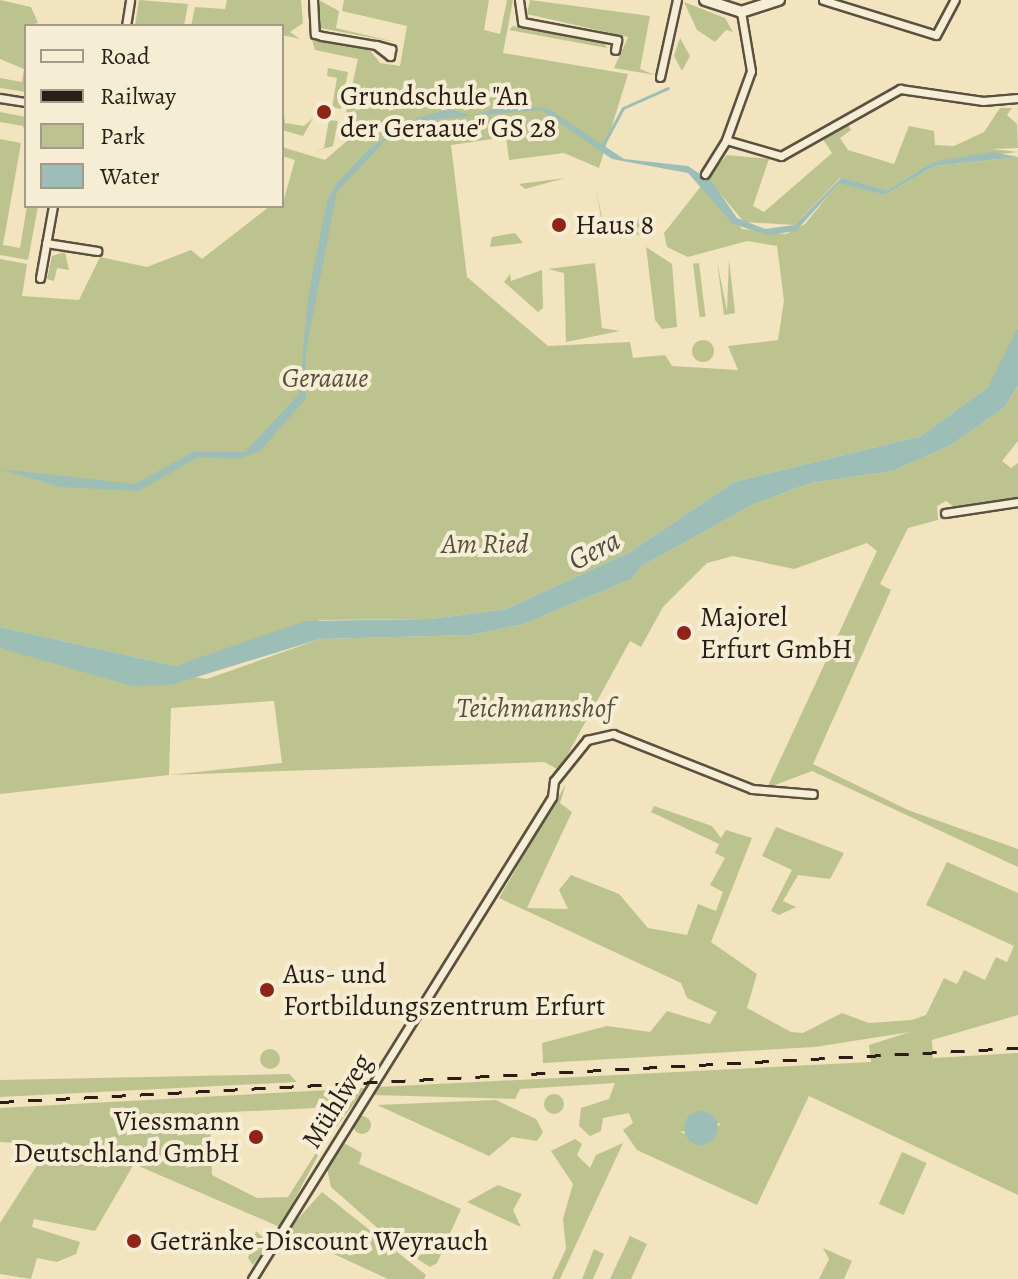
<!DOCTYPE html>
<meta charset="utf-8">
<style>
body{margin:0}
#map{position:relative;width:1018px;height:1279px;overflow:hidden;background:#f1e4be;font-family:Alegreya,serif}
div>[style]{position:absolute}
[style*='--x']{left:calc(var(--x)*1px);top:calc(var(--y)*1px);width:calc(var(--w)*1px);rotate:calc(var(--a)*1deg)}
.green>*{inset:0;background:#bdc38f;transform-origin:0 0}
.round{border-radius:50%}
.water>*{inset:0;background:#9cbeb7}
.stream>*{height:3px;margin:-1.5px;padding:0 1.5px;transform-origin:1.5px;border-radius:1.5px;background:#9cbeb7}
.roads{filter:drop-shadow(2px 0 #5c5040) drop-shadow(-2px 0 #5c5040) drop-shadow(0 2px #5c5040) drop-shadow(0 -2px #5c5040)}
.street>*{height:7px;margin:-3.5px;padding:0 3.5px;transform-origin:3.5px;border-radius:3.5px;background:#f6edd5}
.secondary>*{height:10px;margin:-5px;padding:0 5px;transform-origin:5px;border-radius:5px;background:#f6edd5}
.rail>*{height:3px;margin-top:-1.5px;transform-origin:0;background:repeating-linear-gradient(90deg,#2b1e16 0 14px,transparent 0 28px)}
.dots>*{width:22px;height:22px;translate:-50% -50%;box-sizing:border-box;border:4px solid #f6edd5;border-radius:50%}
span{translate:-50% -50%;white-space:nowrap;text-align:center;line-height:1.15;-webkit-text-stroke:8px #f6edd5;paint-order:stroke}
.poi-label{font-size:28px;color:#2b1e16}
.left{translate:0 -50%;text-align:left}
.right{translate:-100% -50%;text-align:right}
.park-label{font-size:28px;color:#57503a;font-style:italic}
.street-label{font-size:28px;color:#2b1e16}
.water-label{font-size:30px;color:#4d4e46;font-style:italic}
.legend{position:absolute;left:24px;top:24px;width:260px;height:184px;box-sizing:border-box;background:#f6edd5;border:2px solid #a59a89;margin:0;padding:10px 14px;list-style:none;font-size:24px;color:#2b1e16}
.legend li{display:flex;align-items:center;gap:16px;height:40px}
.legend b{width:40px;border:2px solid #a59a89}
</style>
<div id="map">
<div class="green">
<div style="clip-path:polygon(0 0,31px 7px,38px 23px,26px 26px,26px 92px,0 88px,0 78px,22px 82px,24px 69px,0 59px)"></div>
<div style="clip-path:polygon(139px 0,188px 4px,184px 26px,135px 26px)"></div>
<div style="clip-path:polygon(227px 0,301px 0,303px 23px,290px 32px,300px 39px,282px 35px,282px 26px,191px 26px,195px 7px,225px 9px)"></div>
<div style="clip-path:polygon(319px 0,339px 11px,336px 28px,395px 42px,320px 28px)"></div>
<div style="clip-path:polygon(344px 0,489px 0,484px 30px,500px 34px,507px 0,513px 0,503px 53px,628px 74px,599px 168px,564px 153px,509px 160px,506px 137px,451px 145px,467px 277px,548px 346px,630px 342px,633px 358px,665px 355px,672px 366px,738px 370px,728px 346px,778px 340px,784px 301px,777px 246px,747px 241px,688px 257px,667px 247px,664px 233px,702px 185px,742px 229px,786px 234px,805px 224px,839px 182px,884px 195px,935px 166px,1018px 157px,1018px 327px,1004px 364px,988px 387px,921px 436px,734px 482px,630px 552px,506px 609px,431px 619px,320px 620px,175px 666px,0 627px,0 259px,27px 264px,22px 296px,79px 300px,100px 257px,147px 267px,191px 250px,202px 259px,270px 206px,282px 206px,295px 160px,282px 156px,282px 147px,325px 160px,355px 134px,342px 131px,358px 59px,315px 50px,311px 37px,369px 49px,380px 63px,400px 66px,407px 26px,342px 11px)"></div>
<div style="clip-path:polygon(530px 0,650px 16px,640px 69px,655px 75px,614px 68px,628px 37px,527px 14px)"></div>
<div style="clip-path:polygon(684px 2px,725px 18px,733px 32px,726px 30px,715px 42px,697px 30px)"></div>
<div style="clip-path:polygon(513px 26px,604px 42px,607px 48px,509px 30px)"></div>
<div style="clip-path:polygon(680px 38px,690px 56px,682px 71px,674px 56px)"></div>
<div style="clip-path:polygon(328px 68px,348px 72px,341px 109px,332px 107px,337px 78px,327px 76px)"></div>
<div style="clip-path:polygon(283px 107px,285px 123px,304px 126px,313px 118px,303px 136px,282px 130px)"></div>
<div style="clip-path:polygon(1000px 108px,1012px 108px,1007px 115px,1017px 124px,1018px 148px,992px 149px,1018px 152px,932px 162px,888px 190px,840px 178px,795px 225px,744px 222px,707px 178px,727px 155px,769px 159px,753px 206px,764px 212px,832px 153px,822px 138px,847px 123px,851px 130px,840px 138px,848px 150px,894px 164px,909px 126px,934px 131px,935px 145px,954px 146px,984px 132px)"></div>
<div style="clip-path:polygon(0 112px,26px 117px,26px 134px,23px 126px,0 122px)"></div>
<div style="clip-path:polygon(329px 120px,338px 121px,333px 146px,313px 152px,324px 148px)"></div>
<div style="clip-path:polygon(0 139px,21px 143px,3px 245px,20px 248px,27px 206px,38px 206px,28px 260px,0 255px)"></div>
<div style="clip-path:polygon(565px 178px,525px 189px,519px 184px)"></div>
<div style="clip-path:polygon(596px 188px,602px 218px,634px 226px,640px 217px,653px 227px,645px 237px,602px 224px)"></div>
<div style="clip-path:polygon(515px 233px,523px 243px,490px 247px,492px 237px)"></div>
<div style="clip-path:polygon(646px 247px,672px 264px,677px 327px,662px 329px,655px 320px)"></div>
<div style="clip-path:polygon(65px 252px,69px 270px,57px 268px,54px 281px,47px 279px,52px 256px)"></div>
<div style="clip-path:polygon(729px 259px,735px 313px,724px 315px,717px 261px,727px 311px)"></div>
<div style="clip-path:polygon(595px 263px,602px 328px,620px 331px,566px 342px,564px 273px,548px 269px)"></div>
<div style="left:699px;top:263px;width:54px;height:6px;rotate:83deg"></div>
<div style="clip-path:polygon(542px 270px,543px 308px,538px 312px,504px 282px,510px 274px,511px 281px)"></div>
<div class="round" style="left:692px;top:340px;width:22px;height:22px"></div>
<div style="clip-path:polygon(evenodd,1018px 386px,1018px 441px,1002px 461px,1011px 468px,1018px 463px,1018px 498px,957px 509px,946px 501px,937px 506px,938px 520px,908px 528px,880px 584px,891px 590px,813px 764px,908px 810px,1018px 849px,1018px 867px,812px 771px,767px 788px,877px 551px,867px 543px,794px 569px,733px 556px,707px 563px,663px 607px,641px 647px,630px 641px,559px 770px,544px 762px,169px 775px,0 794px,0 648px,207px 679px,320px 639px,471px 635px,524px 624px,632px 579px,642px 566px,754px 504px,811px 483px,893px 471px,951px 445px,1004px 408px,1018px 386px,274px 701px,282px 763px,169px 775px,171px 708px,274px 701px)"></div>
<div style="clip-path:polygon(evenodd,566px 784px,560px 803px,572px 812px,527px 908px,568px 909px,559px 890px,571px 875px,619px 894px,648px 928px,687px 935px,698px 904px,716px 911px,723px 892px,710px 885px,725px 858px,715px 853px,719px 844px,651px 812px,654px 806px,712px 826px,721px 838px,726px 830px,752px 838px,711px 942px,757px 974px,747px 1008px,791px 1032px,803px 1033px,842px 1013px,869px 1023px,912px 1020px,926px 1015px,944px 978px,957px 984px,964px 970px,985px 980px,996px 957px,1007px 962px,1014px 946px,926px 905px,947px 862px,1018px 893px,1018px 1015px,932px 1040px,933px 1058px,1018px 1053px,1018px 1195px,809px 1096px,757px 1205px,637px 1150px,623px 1130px,633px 1123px,629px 1113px,603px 1118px,601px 1131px,590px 1136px,579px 1126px,581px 1108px,609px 1099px,615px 1083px,520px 1089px,515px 1099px,373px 1095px,378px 1087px,871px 1062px,869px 1045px,910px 1032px,815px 1047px,543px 1063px,542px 1043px,607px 1026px,650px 1032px,667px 1011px,710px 1024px,717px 1012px,687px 998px,681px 983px,499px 898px,566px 784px,721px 1123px,706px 1141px,680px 1132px,721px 1123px)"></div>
<div style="clip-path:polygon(776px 827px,844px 853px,830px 879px,798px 875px,783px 901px,796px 907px,779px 915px,771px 911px,792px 870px,762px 856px)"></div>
<div class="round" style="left:260px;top:1049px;width:20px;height:20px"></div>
<div style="clip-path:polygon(289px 1074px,297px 1082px,0 1097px,0 1080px)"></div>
<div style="clip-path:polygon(366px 1088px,330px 1135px,324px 1130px,330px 1133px,344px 1112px,335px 1107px,210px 1113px,212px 1175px,257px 1198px,288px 1197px,319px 1148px,314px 1144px,323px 1146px,280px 1227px,134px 1164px,95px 1231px,34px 1219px,32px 1227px,80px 1242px,76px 1254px,57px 1262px,37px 1258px,31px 1279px,0 1274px,0 1223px,50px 1145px,0 1142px,0 1108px)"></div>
<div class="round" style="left:544px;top:1094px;width:20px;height:20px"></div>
<div style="clip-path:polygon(496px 1100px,536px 1119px,543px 1132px,537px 1141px,512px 1137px,489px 1156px,377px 1105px)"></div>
<div class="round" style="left:353px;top:1116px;width:18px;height:18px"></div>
<div style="clip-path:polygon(575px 1139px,582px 1144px,577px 1155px,590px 1168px,596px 1155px,623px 1143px,560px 1279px,552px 1279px,566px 1249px,563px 1219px,573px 1184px,551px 1151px)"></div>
<div style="clip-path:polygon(344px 1143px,362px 1153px,359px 1164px,461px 1209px,437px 1263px,430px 1267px,399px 1247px,331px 1187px,327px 1169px)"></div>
<div style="left:902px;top:1152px;width:27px;height:57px;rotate:24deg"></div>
<div style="clip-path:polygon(498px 1185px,522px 1194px,513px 1210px,521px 1227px,467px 1202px)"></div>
<div style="clip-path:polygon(322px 1192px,426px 1275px,424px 1279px,388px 1279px,286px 1232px)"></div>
<div style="clip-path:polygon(256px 1231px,269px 1243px,253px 1265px,248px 1258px)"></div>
<div style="clip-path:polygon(630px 1236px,647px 1244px,631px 1279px,610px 1279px)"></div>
<div style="clip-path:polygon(823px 1248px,852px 1261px,844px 1279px,819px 1279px,829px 1259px)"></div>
<div style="clip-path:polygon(594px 1249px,604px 1254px,593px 1279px,582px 1279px)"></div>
</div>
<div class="water">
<div style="clip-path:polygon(508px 104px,549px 109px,624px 159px,688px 166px,712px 182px,737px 218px,765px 229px,795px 225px,841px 178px,888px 190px,932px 162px,992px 152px,1018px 157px,935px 166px,884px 195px,839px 183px,796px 231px,767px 235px,733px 224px,688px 173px,612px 159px,541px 110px,426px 120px,385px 141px,337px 192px,306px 350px,306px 399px,260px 451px,237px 459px,198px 457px,139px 491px,60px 487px,0 469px,135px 484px,193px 452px,245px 452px,299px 394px,308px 297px,327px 201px,337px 183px,371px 147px,417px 118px,449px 109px,472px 116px)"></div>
<div style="clip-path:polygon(1018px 327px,1018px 386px,1004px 408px,951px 445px,893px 471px,811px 483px,754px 504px,642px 566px,632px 579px,524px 624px,471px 635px,320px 639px,171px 685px,132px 686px,0 648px,0 627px,175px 666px,305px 621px,431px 619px,506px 609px,630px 552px,734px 482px,921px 436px,988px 387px)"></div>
<div class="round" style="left:684px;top:1111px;width:34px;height:34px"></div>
</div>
<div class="stream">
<div style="--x:603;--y:145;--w:42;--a:-61.6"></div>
<div style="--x:623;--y:108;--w:49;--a:-24"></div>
</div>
<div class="roads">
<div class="street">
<div style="--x:313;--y:0;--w:34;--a:87"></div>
<div style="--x:315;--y:34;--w:7;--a:16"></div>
<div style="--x:322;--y:36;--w:55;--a:9.5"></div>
<div style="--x:376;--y:45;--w:16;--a:15"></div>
<div style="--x:391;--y:49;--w:7;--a:98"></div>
<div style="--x:390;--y:56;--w:18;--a:-142"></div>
<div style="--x:519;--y:0;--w:22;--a:82"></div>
<div style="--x:522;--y:22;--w:97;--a:10.7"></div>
<div style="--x:617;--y:40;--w:10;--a:101"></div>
<div style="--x:823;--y:0;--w:118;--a:17.2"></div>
<div style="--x:936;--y:35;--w:40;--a:-62"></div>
<div style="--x:126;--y:26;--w:26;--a:-81"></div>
<div style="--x:660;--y:77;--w:79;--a:-77.6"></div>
<div style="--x:0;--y:98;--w:26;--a:9"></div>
<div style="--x:726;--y:140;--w:57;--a:16.2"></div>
<div style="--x:781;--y:156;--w:137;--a:-29.4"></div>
<div style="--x:900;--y:89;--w:84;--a:8.2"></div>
<div style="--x:983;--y:101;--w:35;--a:-5"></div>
<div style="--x:705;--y:174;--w:40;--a:-58"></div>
<div style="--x:726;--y:140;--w:73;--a:-70.1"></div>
<div style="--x:751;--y:71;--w:60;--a:-99.6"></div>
<div style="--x:46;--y:243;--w:52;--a:8.9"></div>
<div style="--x:40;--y:278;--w:73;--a:-79.8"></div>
<div style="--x:945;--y:513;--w:74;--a:-8.6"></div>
<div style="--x:252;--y:1279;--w:568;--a:-58.1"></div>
<div style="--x:552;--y:797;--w:16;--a:-83"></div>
<div style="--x:554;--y:781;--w:53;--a:-51.2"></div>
<div style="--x:587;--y:740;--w:27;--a:-13"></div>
<div style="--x:613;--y:734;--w:149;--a:21.6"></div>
<div style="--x:752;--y:789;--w:61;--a:4.7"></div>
</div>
<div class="secondary">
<div style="--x:705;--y:0;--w:38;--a:18"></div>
<div style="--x:741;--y:12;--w:40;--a:-18"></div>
</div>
</div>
<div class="rail">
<div style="--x:0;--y:1102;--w:1019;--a:-3.04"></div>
</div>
<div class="dots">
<div style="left:324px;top:112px;background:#8f2418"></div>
<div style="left:559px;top:225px;background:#8f2418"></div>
<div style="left:684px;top:633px;background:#8f2418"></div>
<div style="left:267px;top:990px;background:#8f2418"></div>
<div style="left:256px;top:1137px;background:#8f2418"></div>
<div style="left:134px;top:1241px;background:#8f2418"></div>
</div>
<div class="poi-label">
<span class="left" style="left:340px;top:112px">Grundschule "An<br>der Geraaue" GS 28</span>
<span class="left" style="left:575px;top:225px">Haus 8</span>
<span class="left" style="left:700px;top:633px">Majorel<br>Erfurt GmbH</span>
<span class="left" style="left:283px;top:990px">Aus- und<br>Fortbildungszentrum Erfurt</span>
<span class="right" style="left:240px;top:1137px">Viessmann<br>Deutschland GmbH</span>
<span class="left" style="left:150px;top:1241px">Getränke-Discount Weyrauch</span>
</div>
<div class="park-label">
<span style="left:325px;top:378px">Geraaue</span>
<span style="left:485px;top:544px">Am Ried</span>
<span style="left:535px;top:708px">Teichmannshof</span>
</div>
<div class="street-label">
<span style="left:337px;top:1101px;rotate:-58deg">Mühlweg</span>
</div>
<div class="water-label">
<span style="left:594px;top:550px;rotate:-27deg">Gera</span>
</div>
<ul class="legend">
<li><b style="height:10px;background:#f6edd5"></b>Road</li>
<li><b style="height:10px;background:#2b1e16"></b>Railway</li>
<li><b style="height:22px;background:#bdc38f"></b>Park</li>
<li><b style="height:22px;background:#9cbeb7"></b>Water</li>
</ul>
</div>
